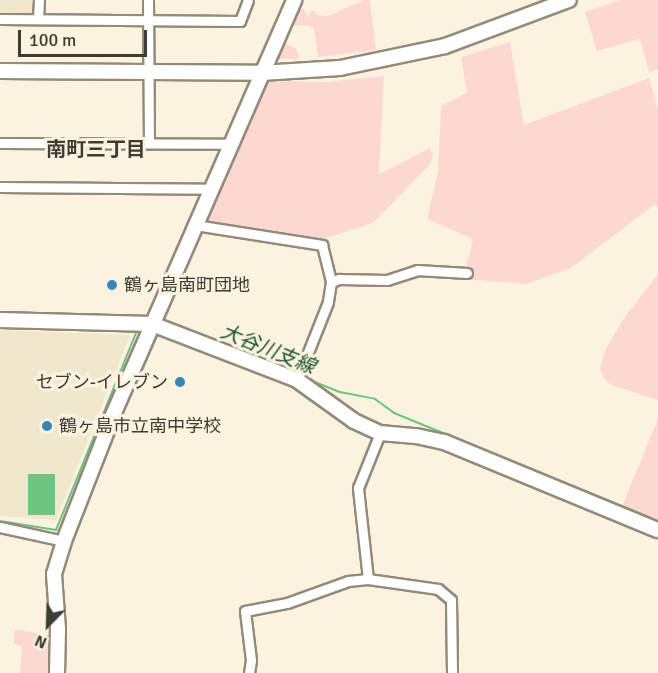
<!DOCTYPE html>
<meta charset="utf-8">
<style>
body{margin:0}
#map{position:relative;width:658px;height:673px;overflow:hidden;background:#fbf3df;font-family:Signika,"Noto Sans JP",sans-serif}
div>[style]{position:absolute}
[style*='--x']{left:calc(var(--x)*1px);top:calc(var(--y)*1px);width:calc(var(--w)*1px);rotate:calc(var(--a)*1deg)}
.built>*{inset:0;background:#f1e7cc}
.green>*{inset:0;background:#fdd8d3}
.water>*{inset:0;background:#6ec481;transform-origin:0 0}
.stream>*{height:2px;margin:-1px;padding:0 1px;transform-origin:1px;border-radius:1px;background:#6ec481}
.roads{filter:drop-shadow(2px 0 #938b79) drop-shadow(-2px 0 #938b79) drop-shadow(0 2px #938b79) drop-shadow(0 -2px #938b79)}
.street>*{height:9px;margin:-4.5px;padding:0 4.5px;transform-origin:4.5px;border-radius:4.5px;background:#fff}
.secondary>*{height:14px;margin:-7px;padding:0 7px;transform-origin:7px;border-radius:7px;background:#fff}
.dots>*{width:16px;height:16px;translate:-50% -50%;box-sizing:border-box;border:3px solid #fbf3df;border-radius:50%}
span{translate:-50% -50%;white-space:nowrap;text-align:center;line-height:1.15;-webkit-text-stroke:6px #fbf3df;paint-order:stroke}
.poi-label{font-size:18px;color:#3f3c34}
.left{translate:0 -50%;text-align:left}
.right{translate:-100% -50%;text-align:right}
.neighbourhood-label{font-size:20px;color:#3f3c34;font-weight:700}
.water-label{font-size:20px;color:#17552a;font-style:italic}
.north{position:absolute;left:18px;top:595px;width:60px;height:60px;-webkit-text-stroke:4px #fbf3df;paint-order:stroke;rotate:203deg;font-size:16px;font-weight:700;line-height:24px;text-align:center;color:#3f3c34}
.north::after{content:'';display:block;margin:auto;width:21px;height:27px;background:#3f3c34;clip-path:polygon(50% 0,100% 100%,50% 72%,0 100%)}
.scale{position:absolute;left:18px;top:30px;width:129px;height:27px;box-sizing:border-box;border:3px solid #3f3c34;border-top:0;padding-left:8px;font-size:18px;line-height:21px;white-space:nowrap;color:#3f3c34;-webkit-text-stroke:4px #fbf3df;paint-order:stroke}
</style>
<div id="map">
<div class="built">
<div style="clip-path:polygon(0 0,33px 0,33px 13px,32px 16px,0 15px)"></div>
<div style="clip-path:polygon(0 330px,130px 335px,56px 520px,0 516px)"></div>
</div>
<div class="green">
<div style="clip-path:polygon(364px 0,370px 0,376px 50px,318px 57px,314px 29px,308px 26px,289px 25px,296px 8px,304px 9px,310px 19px,309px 13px,314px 10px,317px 15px,328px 16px)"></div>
<div style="clip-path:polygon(620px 0,658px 0,658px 69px,649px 72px,640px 39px,597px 51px,585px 12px)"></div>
<div style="clip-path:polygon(510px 42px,524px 125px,649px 78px,658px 110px,658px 207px,654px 205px,571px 268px,526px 284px,463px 279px,473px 239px,427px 219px,438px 172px,441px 106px,467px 93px,461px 57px)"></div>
<div style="clip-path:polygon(281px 43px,296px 48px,299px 57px,297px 59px,279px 59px,276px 56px)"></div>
<div style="clip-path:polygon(384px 76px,379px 174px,430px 148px,433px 154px,430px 164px,373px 223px,323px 239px,201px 222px,266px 81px,326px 82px)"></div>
<div style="clip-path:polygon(658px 274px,658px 400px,611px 385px,603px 377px,600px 368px,605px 351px,622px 321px)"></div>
<div style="clip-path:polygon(658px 419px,658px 525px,621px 509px)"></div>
<div style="clip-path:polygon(15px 629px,55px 637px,51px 673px,20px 673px,22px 646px,14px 644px)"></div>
</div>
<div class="water">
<div style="left:28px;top:474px;width:27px;height:41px"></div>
</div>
<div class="stream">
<div style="--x:161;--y:320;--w:27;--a:22"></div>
<div style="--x:305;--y:378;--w:38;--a:22"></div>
<div style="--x:340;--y:392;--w:36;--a:11"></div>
<div style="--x:375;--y:399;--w:24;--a:36"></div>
<div style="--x:394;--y:413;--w:275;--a:22.2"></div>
<div style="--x:0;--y:521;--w:57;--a:9.1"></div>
<div style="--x:56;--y:530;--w:218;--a:-67.9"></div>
</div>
<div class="roads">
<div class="street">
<div style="--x:148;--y:0;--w:143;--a:89.6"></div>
<div style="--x:0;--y:19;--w:240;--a:0.5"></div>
<div style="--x:240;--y:21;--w:22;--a:-69"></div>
<div style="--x:38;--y:19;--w:19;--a:-87"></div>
<div style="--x:0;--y:143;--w:230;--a:0.2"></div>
<div style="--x:0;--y:187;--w:210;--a:0.5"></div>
<div style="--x:195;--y:225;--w:129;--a:8.9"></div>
<div style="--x:322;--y:245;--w:38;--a:76"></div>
<div style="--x:331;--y:282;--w:20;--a:99"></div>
<div style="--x:328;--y:302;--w:84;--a:111.7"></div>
<div style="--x:331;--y:282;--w:9;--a:-21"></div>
<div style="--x:339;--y:279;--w:48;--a:1.2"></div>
<div style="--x:387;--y:280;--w:32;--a:-18"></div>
<div style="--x:417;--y:270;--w:50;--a:3.4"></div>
<div style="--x:0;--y:527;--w:66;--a:12.3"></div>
<div style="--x:368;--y:579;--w:92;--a:-96.3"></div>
<div style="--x:358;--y:488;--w:59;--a:-68.2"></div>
<div style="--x:249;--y:673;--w:13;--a:-81"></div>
<div style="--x:251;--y:660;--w:49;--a:-97"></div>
<div style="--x:245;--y:611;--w:43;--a:-10.8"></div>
<div style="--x:287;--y:603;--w:65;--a:-19.8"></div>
<div style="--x:348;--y:581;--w:20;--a:-6"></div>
<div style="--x:368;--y:579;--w:71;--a:8.1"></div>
<div style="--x:438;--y:589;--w:17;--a:40"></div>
<div style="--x:451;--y:600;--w:73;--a:89.2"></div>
</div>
<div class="secondary">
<div style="--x:0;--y:71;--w:261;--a:0.4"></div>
<div style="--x:261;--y:73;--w:79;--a:-3.6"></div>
<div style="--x:340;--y:68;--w:107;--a:-11.8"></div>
<div style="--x:445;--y:46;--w:132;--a:-20.4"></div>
<div style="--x:0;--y:320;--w:152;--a:1.5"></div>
<div style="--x:152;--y:324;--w:155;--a:21.1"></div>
<div style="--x:297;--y:380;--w:70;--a:35.7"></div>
<div style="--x:354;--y:421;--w:29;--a:25"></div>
<div style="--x:380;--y:433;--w:36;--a:5"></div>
<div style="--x:416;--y:436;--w:29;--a:12"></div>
<div style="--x:444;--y:442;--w:231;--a:22.4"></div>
<div style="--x:57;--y:673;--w:44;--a:-88.7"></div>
<div style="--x:58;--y:629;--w:55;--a:-94.2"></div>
<div style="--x:54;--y:574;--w:34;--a:-73"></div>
<div style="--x:64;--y:541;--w:135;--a:-68.7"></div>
<div style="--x:113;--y:415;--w:453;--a:-66.4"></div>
</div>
</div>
<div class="dots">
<div style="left:112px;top:285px;background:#3885b8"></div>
<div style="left:180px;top:382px;background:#3885b8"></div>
<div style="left:47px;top:426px;background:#3885b8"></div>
</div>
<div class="poi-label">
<span class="left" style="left:124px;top:285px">鶴ヶ島南町団地</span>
<span class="right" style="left:168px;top:382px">セブン-イレブン</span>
<span class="left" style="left:59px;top:426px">鶴ヶ島市立南中学校</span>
</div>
<div class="neighbourhood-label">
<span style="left:96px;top:149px">南町三丁目</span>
</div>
<div class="water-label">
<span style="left:268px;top:349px;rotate:22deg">大谷川支線</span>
</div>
<div class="north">N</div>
<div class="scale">100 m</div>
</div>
